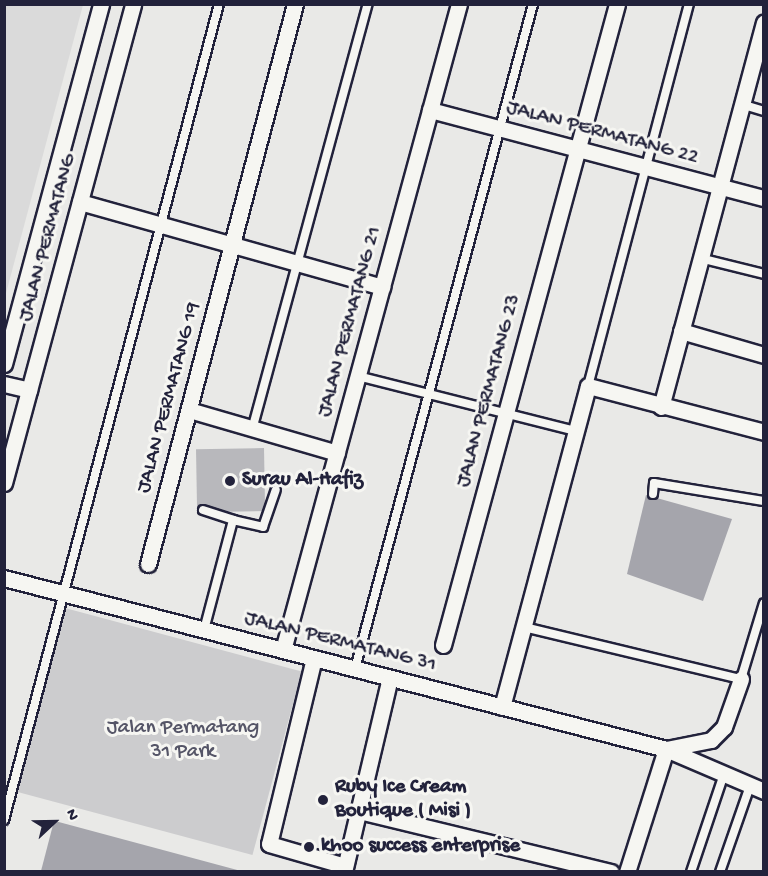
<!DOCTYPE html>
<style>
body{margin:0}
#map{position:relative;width:768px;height:876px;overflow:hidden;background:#e9e9e7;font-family:"Gochi Hand",sans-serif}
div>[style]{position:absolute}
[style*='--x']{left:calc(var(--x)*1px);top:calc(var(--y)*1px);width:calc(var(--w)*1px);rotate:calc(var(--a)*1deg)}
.built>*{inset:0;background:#dadada}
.green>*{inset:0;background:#ccccce;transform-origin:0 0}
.water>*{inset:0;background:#a5a5ac}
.building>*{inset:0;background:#b8b8bc;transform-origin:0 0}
.roads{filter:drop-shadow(2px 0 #22223b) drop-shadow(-2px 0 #22223b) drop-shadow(0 2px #22223b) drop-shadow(0 -2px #22223b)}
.lane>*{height:8px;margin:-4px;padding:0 4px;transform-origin:4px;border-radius:4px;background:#f6f6f2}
.street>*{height:15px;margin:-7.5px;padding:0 7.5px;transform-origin:7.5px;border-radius:7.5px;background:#f6f6f2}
.dots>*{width:16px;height:16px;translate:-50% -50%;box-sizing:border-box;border:3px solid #f6f6f2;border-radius:50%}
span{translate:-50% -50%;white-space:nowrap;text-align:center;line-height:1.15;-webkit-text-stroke:6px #f6f6f2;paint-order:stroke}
.street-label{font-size:21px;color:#22223b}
.poi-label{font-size:21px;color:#22223b;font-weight:700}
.left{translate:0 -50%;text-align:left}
.park-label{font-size:21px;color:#555567}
.frame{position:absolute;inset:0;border:6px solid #22223b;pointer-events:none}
.north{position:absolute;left:24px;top:792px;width:60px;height:60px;-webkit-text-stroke:4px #f6f6f2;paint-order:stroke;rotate:68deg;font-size:16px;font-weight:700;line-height:24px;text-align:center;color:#22223b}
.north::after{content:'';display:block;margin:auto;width:21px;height:27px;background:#22223b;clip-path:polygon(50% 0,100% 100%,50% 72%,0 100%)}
</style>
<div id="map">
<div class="built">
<div style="clip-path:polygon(5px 4px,83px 5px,5px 297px,4px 5px)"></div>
</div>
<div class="green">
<div style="left:65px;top:608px;width:245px;height:190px;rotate:15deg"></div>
</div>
<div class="water">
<div style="clip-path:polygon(646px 495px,732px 519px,703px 601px,627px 574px)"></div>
<div style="clip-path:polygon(54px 821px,55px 821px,241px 871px,41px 871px)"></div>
</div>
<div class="building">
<div style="left:264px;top:448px;width:63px;height:68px;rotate:89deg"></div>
</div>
<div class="roads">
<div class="lane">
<div style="--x:741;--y:104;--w:24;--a:17"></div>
<div style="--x:700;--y:258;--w:66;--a:14"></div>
<div style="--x:358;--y:376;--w:225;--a:14.2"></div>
<div style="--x:588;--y:386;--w:395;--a:-75.2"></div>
<div style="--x:253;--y:426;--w:437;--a:-74.8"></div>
<div style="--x:653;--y:494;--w:11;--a:-85"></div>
<div style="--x:654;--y:483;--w:111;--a:9.3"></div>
<div style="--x:203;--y:510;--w:32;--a:18"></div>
<div style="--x:524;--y:627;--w:223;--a:13.5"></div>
<div style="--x:741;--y:679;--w:79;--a:-73.2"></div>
<div style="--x:204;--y:630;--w:114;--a:-75.2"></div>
<div style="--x:233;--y:520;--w:31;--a:13"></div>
<div style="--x:263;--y:527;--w:39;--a:-71"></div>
<div style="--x:355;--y:669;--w:688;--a:-75.01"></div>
<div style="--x:4;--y:820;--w:844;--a:-75.24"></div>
<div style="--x:691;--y:872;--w:100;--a:-71.4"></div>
<div style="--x:720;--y:872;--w:91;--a:-70.8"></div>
</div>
<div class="street">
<div style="--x:430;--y:110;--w:345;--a:14.8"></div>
<div style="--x:80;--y:202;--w:314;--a:15.7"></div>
<div style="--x:681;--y:331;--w:86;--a:16.1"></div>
<div style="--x:4;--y:364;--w:373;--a:-74.9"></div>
<div style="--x:4;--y:384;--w:26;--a:13"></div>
<div style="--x:661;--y:407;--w:398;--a:-75"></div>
<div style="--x:189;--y:410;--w:154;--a:16.2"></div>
<div style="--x:4;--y:483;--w:496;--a:-74.9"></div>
<div style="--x:148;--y:564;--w:579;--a:-75.29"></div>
<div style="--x:4;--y:578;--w:684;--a:14.48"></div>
<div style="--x:666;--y:749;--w:107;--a:23.2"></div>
<div style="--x:443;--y:645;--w:664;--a:-74.81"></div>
<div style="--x:283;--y:650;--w:670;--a:-74.76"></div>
<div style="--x:314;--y:658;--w:191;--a:103.6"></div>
<div style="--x:269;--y:844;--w:79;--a:16.1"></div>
<div style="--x:502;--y:707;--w:332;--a:-75"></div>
<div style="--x:588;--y:386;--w:182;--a:14.6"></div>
<div style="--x:666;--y:749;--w:46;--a:-11.3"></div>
<div style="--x:711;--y:740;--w:18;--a:-45"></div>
<div style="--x:724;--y:727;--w:51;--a:-70.5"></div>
<div style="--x:359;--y:811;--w:259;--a:13.6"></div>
<div style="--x:344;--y:872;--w:199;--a:-76.7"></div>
<div style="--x:627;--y:872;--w:129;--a:-72.4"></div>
</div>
</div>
<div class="dots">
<div style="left:230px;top:481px;background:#22223b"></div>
<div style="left:323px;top:800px;background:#22223b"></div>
<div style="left:309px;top:847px;background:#22223b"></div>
</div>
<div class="street-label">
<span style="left:602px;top:134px;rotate:15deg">JALAN PERMATANG 22</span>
<span style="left:49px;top:238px;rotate:-75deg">JALAN PERMATANG</span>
<span style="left:351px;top:322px;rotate:-75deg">JALAN PERMATANG 21</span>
<span style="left:490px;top:391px;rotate:-75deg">JALAN PERMATANG 23</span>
<span style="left:170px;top:398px;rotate:-75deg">JALAN PERMATANG 19</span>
<span style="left:340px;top:643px;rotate:14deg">JALAN PERMATANG 31</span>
</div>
<div class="poi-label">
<span class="left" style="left:242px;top:481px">Surau Al-Hafiz</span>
<span class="left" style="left:335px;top:800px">Ruby Ice Cream<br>Boutique ( Misi )</span>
<span class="left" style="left:321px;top:847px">khoo success enterprise</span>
</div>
<div class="park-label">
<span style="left:183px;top:741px">Jalan Permatang<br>31 Park</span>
</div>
<div class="frame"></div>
<div class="north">N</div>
</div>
